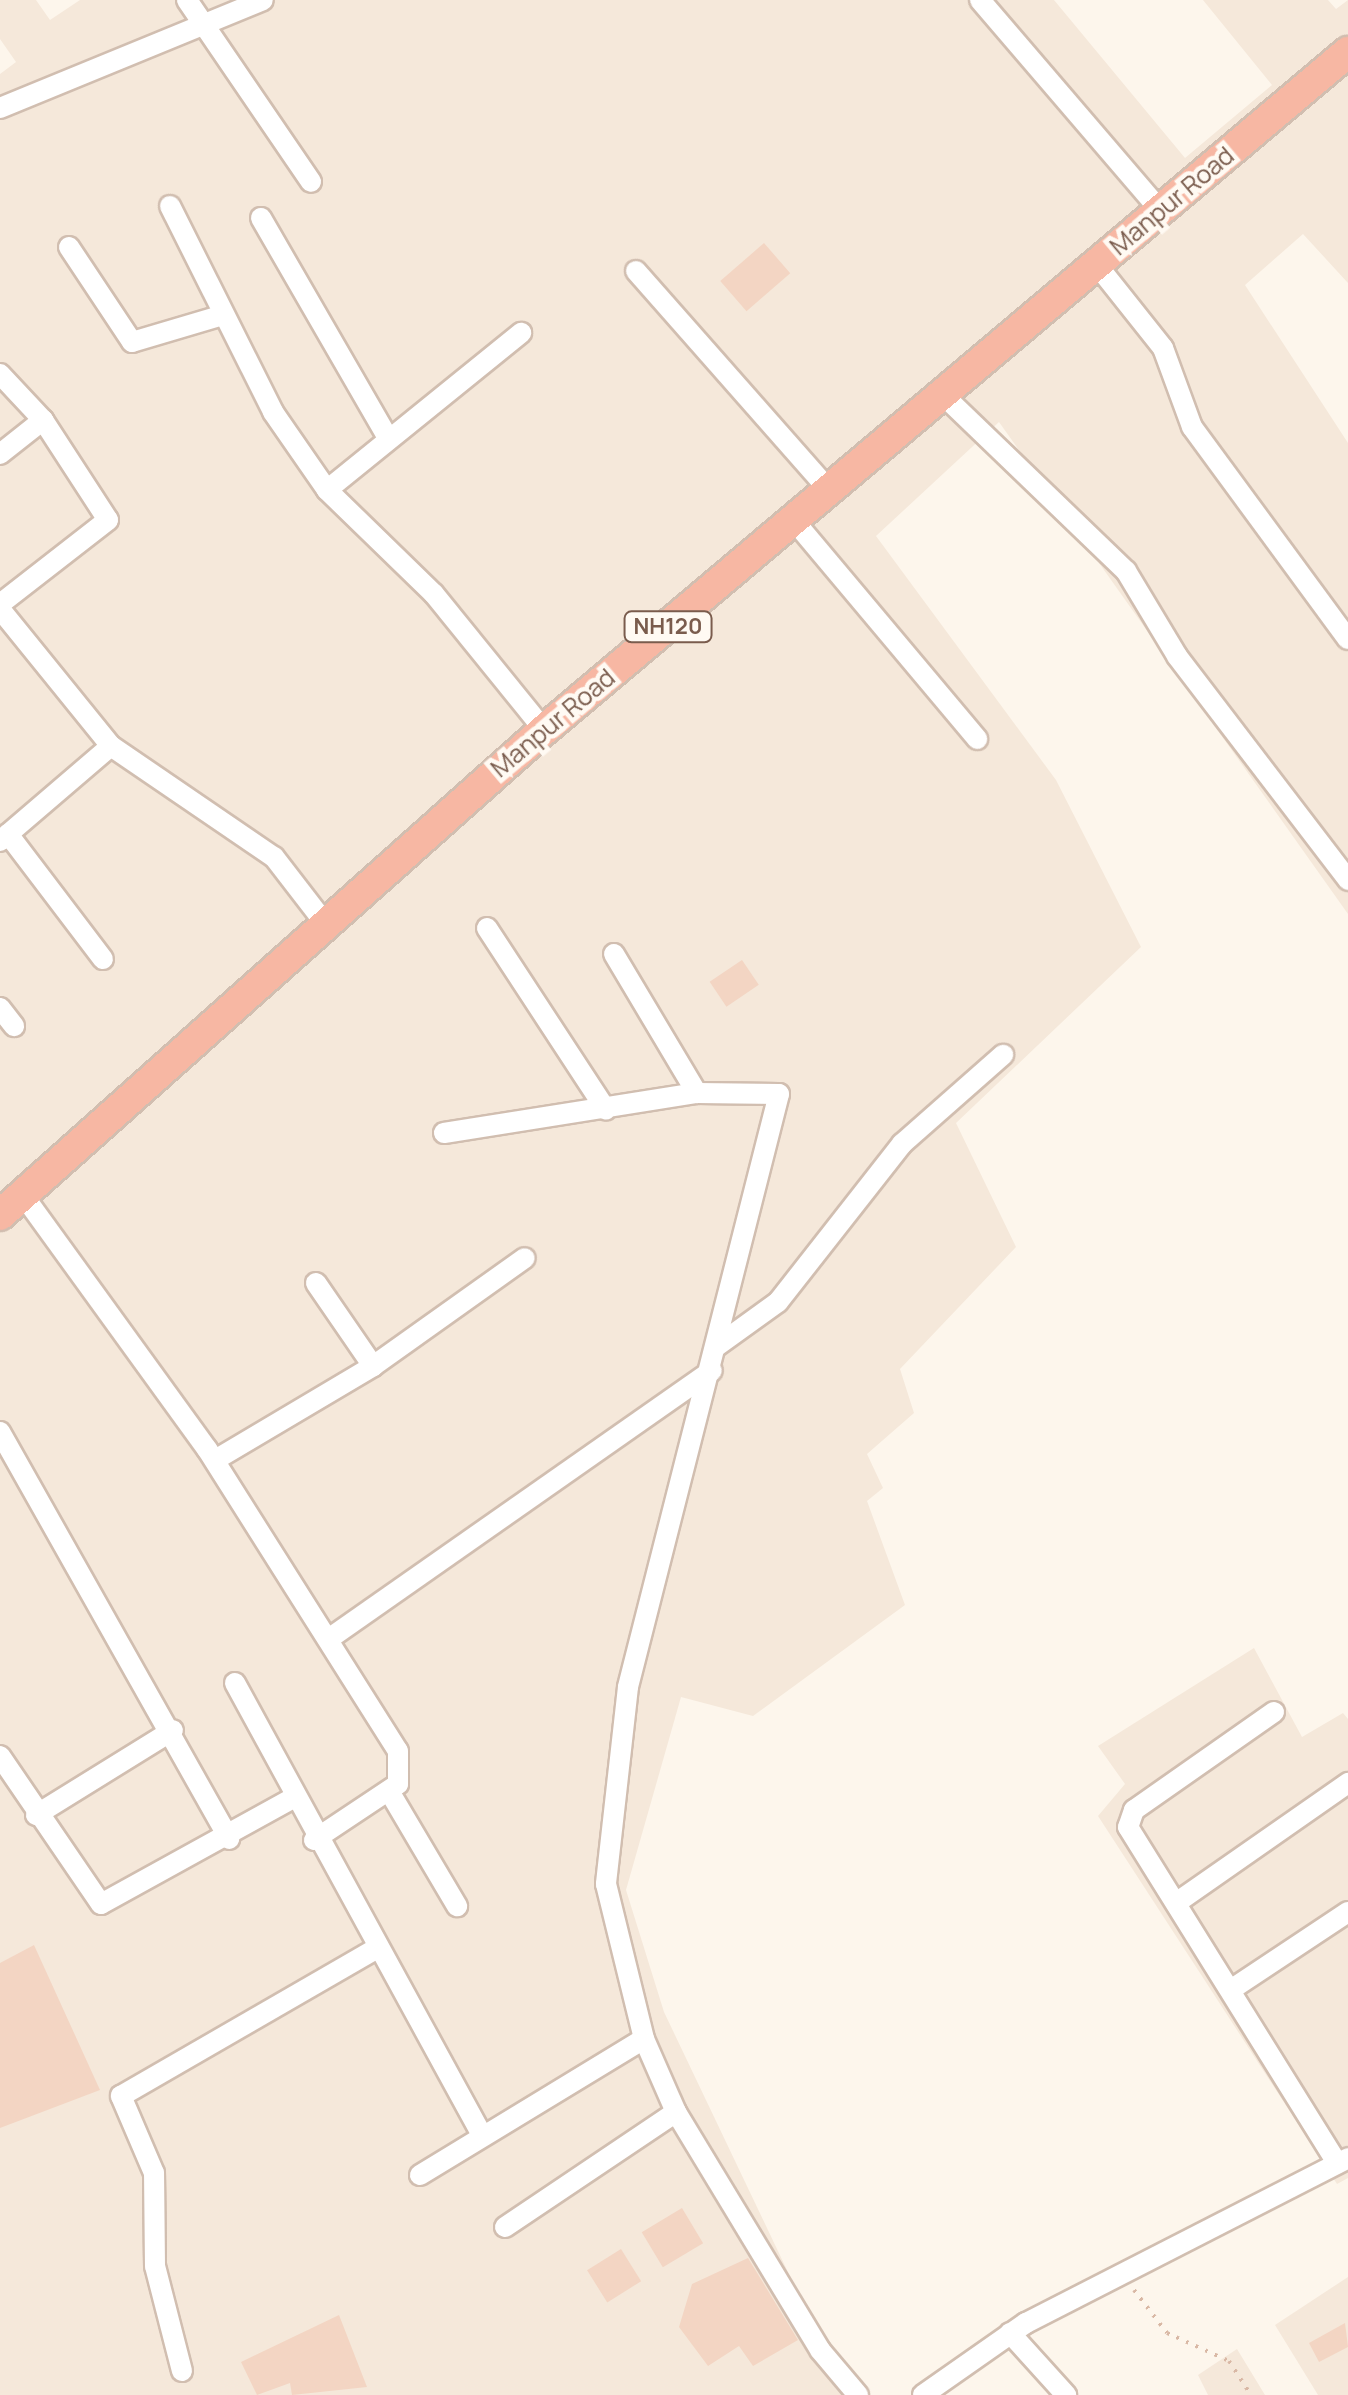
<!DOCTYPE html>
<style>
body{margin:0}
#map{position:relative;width:1348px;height:2395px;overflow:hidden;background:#fdf6ec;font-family:Manrope,sans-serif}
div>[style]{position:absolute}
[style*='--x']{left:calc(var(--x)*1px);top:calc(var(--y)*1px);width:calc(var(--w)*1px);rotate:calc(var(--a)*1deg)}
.residential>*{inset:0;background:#f5e8da}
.building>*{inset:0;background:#f3d5c3;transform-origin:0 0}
.path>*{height:4px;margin-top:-2px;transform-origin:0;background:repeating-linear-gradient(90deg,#d9b8a5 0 2.5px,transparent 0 10.5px)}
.roads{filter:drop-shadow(2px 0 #d1beb0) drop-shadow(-2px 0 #d1beb0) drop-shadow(0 2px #d1beb0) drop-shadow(0 -2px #d1beb0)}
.minor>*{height:20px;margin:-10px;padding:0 10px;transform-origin:10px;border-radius:10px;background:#fff}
.highway>*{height:30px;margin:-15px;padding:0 15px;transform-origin:15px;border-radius:15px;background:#f7b7a3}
span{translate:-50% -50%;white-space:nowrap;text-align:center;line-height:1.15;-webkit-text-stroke:9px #fffaf3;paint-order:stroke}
.shield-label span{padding:2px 8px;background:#fffaf3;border:2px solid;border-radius:8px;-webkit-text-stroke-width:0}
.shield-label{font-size:22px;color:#7a5c4d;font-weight:700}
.street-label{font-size:25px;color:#7a5c4d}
</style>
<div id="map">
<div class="residential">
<div style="clip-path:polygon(0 0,36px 0,50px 20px,80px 0,1054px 0,1185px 158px,1272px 85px,1203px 0,1328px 0,1336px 9px,1348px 0,1348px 283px,1303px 234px,1245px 285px,1348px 443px,1348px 914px,999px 422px,876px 536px,1056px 780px,1141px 947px,956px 1123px,1016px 1247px,900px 1369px,914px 1413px,867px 1454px,883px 1488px,867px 1501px,905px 1605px,753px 1716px,681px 1697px,626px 1890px,664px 2012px,827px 2354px,862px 2395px,0 2395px,0 74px,16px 62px,0 39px)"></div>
<div style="clip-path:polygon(1254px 1648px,1302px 1737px,1343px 1713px,1348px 1719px,1348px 2178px,1337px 2184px,1098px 1816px,1125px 1784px,1098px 1746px)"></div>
<div style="clip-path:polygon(1348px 2277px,1348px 2395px,1318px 2395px,1275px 2325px)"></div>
<div style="clip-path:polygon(1237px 2349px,1265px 2395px,1208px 2395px,1198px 2375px)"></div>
</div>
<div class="building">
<div style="left:764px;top:243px;width:40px;height:58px;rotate:49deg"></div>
<div style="left:742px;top:960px;width:30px;height:39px;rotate:56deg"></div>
<div style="clip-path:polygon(34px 1945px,100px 2090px,0 2128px,0 1963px)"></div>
<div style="left:682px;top:2208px;width:41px;height:47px;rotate:59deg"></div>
<div style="left:621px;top:2249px;width:38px;height:40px;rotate:58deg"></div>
<div style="clip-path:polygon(748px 2258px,798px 2340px,753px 2366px,739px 2346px,708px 2366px,679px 2327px,692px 2284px)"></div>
<div style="clip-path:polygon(339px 2315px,367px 2387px,292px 2395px,290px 2383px,257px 2395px,241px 2362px)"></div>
<div style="clip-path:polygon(1345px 2323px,1348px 2347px,1319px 2362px,1309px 2343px)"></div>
</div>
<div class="path">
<div style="--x:1134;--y:2290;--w:54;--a:52.5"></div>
<div style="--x:1167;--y:2333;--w:68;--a:24.3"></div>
<div style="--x:1229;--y:2361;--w:40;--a:57.1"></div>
</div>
<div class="roads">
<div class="minor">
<div style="--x:187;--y:0;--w:220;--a:55.7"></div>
<div style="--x:980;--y:0;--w:278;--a:49.4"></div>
<div style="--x:0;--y:108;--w:284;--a:-22.3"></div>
<div style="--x:170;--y:206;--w:230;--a:63.4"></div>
<div style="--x:273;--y:412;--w:95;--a:55.3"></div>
<div style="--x:327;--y:490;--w:149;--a:44.2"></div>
<div style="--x:434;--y:594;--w:175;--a:51"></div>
<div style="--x:261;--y:218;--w:252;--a:60"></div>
<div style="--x:69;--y:247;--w:114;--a:56.4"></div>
<div style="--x:132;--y:342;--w:95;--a:-16.5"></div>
<div style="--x:1097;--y:265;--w:106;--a:51.5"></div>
<div style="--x:1163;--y:348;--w:84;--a:69.8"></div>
<div style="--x:1192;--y:427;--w:263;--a:53.7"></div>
<div style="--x:636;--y:271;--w:295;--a:48.6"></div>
<div style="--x:0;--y:374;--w:63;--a:46.9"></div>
<div style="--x:43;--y:420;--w:119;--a:57"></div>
<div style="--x:108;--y:520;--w:137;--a:142.1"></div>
<div style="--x:943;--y:395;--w:254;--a:43.9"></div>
<div style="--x:1126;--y:571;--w:99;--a:59"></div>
<div style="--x:1177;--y:656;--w:282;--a:52.6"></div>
<div style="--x:0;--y:454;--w:55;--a:-38.3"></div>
<div style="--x:327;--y:490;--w:250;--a:-39"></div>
<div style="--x:796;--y:523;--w:282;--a:50"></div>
<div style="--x:0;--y:609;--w:176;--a:51"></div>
<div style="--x:111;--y:746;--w:197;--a:34.3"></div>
<div style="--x:274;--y:857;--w:82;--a:52.4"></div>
<div style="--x:8;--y:834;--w:157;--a:52.8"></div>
<div style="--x:0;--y:841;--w:146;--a:-40.6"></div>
<div style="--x:487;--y:928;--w:217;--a:56.8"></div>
<div style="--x:614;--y:954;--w:162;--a:59.2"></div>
<div style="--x:0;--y:1008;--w:23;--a:52"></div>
<div style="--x:444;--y:1133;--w:256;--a:-9"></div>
<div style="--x:697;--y:1093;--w:82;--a:0.7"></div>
<div style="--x:779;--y:1094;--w:612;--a:104.29"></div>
<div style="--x:628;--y:1687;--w:198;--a:96.4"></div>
<div style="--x:606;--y:1884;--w:160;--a:76.2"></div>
<div style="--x:644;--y:2039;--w:80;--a:66.3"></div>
<div style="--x:676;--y:2112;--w:278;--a:58.8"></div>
<div style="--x:820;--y:2350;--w:59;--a:49.8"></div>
<div style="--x:23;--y:1195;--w:314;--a:54.1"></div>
<div style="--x:207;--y:1449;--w:357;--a:57.7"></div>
<div style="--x:398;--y:1751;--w:33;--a:90"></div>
<div style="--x:398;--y:1784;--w:101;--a:146.3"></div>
<div style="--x:316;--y:1283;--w:101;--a:55.5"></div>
<div style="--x:717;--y:1346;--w:75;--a:-35.8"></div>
<div style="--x:778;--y:1302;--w:201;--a:-51.9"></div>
<div style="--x:902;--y:1144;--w:135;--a:-41.4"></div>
<div style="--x:0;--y:1432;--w:467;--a:60.6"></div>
<div style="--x:215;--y:1460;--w:184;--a:-30.7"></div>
<div style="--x:373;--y:1366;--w:186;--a:-35.4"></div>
<div style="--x:330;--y:1638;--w:466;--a:-35"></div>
<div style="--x:235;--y:1683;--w:515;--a:61.35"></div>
<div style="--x:1274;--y:1712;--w:171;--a:145"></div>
<div style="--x:1134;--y:1810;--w:18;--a:109"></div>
<div style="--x:1128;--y:1827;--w:396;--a:58.1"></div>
<div style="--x:0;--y:1756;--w:179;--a:55.7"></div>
<div style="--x:101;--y:1904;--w:219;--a:-28.9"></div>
<div style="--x:389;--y:1791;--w:134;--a:59.4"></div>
<div style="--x:36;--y:1815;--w:161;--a:-31.8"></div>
<div style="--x:1176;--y:1903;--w:210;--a:-34.9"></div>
<div style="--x:1232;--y:1989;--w:139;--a:-33.6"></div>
<div style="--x:420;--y:2175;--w:262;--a:-31.3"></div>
<div style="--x:505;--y:2227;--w:206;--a:-33.9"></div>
<div style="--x:1010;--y:2333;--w:84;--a:47.9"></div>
<div style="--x:182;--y:2371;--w:108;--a:-104.4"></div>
<div style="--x:155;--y:2266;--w:93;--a:-90.6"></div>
<div style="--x:154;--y:2173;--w:84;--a:-113.2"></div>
<div style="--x:121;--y:2096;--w:296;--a:-30"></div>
<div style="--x:923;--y:2395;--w:126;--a:-35"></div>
<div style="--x:1026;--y:2323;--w:362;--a:-27.1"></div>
</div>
<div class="highway">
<div style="--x:0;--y:1215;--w:729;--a:-41.72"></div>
<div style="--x:544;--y:730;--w:1052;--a:-40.14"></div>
</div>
</div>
<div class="shield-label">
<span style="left:668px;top:627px">NH120</span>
</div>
<div class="street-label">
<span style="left:1172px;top:201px;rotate:-40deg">Manpur Road</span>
<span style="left:553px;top:723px;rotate:-40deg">Manpur Road</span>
</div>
</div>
